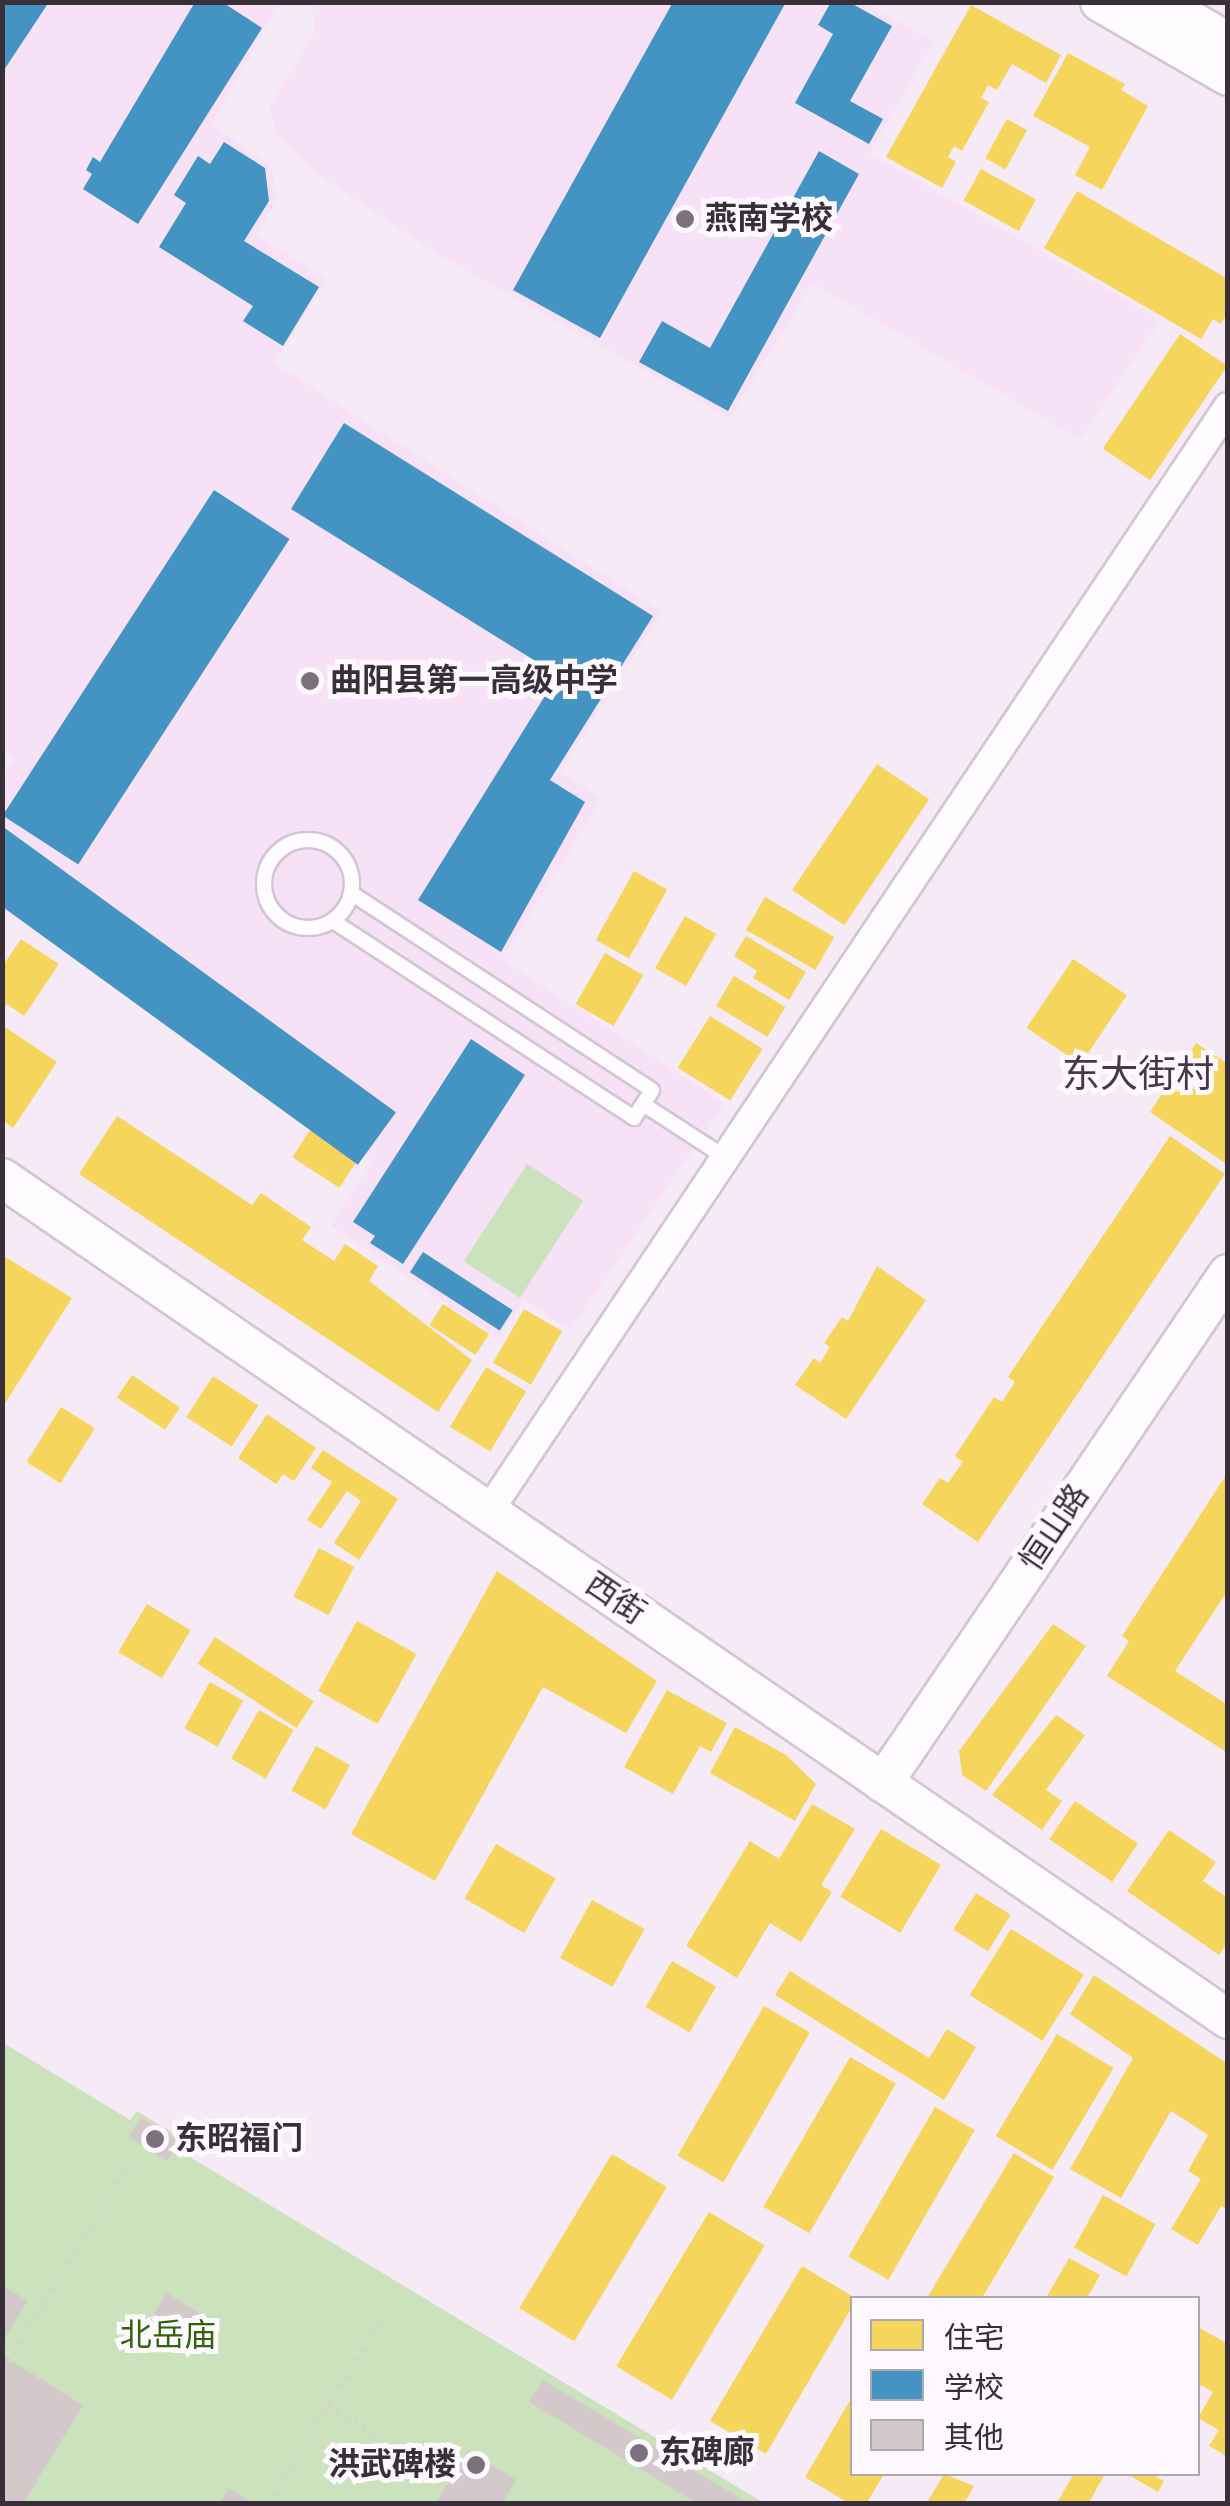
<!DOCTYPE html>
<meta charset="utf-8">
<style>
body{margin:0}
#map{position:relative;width:1230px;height:2506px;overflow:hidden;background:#f7eaf7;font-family:Karla,"Noto Sans SC",sans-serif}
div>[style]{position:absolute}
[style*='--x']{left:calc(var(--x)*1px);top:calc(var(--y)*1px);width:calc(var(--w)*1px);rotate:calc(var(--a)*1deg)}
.built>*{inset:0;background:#f7e1f7}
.green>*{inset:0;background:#cbe2bd;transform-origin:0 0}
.homes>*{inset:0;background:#f6d55c;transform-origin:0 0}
.schools>*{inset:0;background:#4393c3;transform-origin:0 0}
.building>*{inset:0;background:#d3c9cb;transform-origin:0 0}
.path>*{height:6px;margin-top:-3px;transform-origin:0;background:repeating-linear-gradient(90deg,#d5d0d5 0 2.5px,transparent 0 10.5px)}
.roads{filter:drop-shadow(2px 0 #d1c6d1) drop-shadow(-2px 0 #d1c6d1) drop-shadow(0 2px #d1c6d1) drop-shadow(0 -2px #d1c6d1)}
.lane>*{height:14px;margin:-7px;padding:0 7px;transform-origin:7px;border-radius:7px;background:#fefcfe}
.lane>.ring{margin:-7px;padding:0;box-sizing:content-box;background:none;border:14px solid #fefcfe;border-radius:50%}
.street>*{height:28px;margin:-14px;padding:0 14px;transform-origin:14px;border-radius:14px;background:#fefcfe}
.secondary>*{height:38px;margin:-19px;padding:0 19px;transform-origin:19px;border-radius:19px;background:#fefcfe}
.dots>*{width:28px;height:28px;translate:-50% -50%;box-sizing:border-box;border:5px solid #fef9fe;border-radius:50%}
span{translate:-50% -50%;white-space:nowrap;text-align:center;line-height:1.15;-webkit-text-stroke:10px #fef9fe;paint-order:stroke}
.poi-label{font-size:32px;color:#392f39;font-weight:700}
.left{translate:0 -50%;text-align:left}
.right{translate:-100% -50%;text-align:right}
.street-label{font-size:32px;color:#392f39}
.park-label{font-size:32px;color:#30630b}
.quarter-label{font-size:38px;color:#493649}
.frame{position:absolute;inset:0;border:5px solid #392f39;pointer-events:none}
.legend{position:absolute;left:850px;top:2296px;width:350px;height:180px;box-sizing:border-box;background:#fef9fe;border:2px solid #afa8af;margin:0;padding:12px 18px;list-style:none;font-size:30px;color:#392f39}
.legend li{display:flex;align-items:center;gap:20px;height:50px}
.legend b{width:50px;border:2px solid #afa8af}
</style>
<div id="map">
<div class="built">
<div style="clip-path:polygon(3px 3px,279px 3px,212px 124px,272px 167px,277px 201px,256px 235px,328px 279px,274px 363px,662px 612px,560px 772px,602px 799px,502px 960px,725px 1103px,570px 1331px,524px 1300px,498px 1338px,331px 1226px,372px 1160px,3px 896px,3px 776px,14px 759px,2px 750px)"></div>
<div style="clip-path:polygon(312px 3px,867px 3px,934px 42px,870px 153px,1161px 320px,1080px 440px,813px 284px,730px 418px,457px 266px,313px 172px,275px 132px,270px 105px,315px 32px)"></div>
</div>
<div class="green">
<div style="left:527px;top:1164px;width:67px;height:116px;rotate:33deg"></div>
<div style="clip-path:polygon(2px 2042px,130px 2120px,137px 2111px,186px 2141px,180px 2151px,764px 2503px,3px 2503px)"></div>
</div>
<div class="homes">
<div style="clip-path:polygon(971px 5px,1061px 55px,1046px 83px,1012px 64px,997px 90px,988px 85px,981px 98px,989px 102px,962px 151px,954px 146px,948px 157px,956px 162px,942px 188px,886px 157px)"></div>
<div style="clip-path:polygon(1068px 53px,1125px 84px,1121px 90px,1148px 106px,1102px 190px,1075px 175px,1090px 147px,1033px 116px)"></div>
<div style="left:1007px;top:119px;width:23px;height:45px;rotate:29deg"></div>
<div style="left:981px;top:169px;width:63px;height:36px;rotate:29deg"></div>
<div style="clip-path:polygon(1077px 191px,1228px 279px,1228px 312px,1221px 324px,1213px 319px,1201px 339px,1044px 248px)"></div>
<div style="left:1180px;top:334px;width:57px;height:138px;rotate:34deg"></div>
<div style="left:877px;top:764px;width:63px;height:152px;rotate:34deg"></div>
<div style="left:634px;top:871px;width:38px;height:79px;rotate:29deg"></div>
<div style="left:765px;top:897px;width:80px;height:38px;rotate:30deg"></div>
<div style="left:685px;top:916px;width:36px;height:60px;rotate:30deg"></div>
<div style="clip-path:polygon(746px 936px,806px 972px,789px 1000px,753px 978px,757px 971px,734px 956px)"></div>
<div style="clip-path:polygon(21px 939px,59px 964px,24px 1016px,7px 1004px,2px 1011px,2px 967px)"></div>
<div style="left:605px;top:953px;width:44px;height:59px;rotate:30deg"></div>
<div style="left:1073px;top:959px;width:65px;height:83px;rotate:34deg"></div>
<div style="left:734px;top:976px;width:60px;height:35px;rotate:31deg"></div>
<div style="left:710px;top:1016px;width:62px;height:61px;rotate:32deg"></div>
<div style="clip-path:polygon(2px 1025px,57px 1062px,13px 1128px,2px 1120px)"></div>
<div style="clip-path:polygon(1196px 1043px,1228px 1064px,1228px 1165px,1150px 1112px)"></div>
<div style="clip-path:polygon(117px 1116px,252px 1205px,261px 1193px,311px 1227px,302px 1240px,334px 1261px,345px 1244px,378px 1266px,369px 1281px,472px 1360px,438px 1412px,79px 1174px)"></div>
<div style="left:312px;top:1127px;width:56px;height:36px;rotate:33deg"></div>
<div style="clip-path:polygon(1170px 1136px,1225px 1174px,978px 1542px,922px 1504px,940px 1478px,948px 1483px,963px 1462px,955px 1456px,994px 1397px,1002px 1402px,1015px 1382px,1008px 1377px)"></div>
<div style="clip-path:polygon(2px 1255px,72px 1298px,2px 1408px)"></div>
<div style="clip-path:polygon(877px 1266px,926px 1300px,846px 1419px,795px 1385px,814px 1358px,820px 1363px,830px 1347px,824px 1343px,842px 1317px,848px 1321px)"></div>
<div style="left:443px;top:1304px;width:55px;height:25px;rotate:33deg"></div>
<div style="left:524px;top:1309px;width:44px;height:62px;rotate:30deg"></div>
<div style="left:486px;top:1367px;width:47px;height:70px;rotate:31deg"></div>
<div style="left:132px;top:1375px;width:58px;height:27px;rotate:34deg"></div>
<div style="left:213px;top:1376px;width:54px;height:49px;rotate:33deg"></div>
<div style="left:61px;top:1407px;width:40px;height:65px;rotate:32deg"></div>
<div style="clip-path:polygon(267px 1414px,316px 1448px,294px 1481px,283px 1474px,276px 1484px,238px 1458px)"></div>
<div style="clip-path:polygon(323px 1450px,398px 1499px,359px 1560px,334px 1543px,361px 1501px,347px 1491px,321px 1529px,307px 1520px,332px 1482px,311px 1468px)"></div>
<div style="clip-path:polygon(1228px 1472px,1228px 1590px,1175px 1671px,1228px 1705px,1228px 1753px,1107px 1676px,1129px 1641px,1122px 1636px)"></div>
<div style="left:319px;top:1548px;width:40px;height:55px;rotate:28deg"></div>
<div style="clip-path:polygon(497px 1571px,657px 1681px,626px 1733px,543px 1687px,435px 1881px,351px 1834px)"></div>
<div style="left:147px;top:1604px;width:51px;height:56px;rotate:31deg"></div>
<div style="left:357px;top:1621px;width:68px;height:80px;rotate:29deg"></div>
<div style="clip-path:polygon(1053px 1624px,1086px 1646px,986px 1791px,962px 1775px,959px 1751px)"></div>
<div style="left:215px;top:1637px;width:118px;height:32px;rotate:33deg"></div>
<div style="left:210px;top:1682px;width:38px;height:53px;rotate:29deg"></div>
<div style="clip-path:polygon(667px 1690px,727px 1723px,711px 1752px,700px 1746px,673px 1794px,624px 1767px)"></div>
<div style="left:259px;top:1710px;width:40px;height:56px;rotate:30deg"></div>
<div style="clip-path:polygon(1056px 1715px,1085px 1735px,1046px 1790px,1062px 1801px,1042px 1830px,992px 1795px)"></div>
<div style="clip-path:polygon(735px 1727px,786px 1755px,816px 1784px,795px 1821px,710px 1773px)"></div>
<div style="left:316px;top:1746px;width:39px;height:51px;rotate:29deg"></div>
<div style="left:1075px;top:1801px;width:76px;height:46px;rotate:34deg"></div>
<div style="clip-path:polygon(812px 1804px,855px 1829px,821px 1885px,832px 1892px,801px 1942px,770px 1923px,737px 1978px,686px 1946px,750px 1841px,779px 1859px)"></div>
<div style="left:881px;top:1829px;width:70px;height:79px;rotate:31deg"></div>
<div style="clip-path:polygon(1169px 1830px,1216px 1862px,1203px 1881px,1228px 1898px,1228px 1942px,1219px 1955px,1127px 1891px)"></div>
<div style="left:496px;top:1844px;width:69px;height:63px;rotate:30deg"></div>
<div style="left:976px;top:1893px;width:41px;height:43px;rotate:32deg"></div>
<div style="left:592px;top:1900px;width:60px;height:66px;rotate:29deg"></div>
<div style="left:1011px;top:1929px;width:86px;height:78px;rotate:32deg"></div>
<div style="left:672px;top:1961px;width:51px;height:53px;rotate:30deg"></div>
<div style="clip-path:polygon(790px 1971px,929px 2058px,947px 2029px,976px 2047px,944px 2100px,775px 1995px)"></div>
<div style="clip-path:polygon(1094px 1975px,1228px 2064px,1228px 2210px,1221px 2206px,1198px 2245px,1171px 2229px,1201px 2179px,1188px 2171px,1208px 2135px,1171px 2111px,1121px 2198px,1070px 2169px,1133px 2058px,1070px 2014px)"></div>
<div style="left:764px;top:2006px;width:53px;height:173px;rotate:30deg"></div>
<div style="left:1057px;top:2034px;width:66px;height:119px;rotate:31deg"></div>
<div style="left:850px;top:2057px;width:53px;height:173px;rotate:30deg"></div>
<div style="left:935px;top:2107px;width:46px;height:173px;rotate:30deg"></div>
<div style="clip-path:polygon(1014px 2153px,1054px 2177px,982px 2298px,927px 2298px)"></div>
<div style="left:612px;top:2154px;width:64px;height:180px;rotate:31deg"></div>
<div style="left:1103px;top:2195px;width:60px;height:60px;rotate:29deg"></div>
<div style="left:709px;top:2212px;width:65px;height:180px;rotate:31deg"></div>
<div style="clip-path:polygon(1069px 2258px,1100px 2275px,1087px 2298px,1046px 2298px)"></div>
<div style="clip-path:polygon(802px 2266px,852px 2296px,852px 2307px,766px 2454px,710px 2421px)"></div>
<div style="clip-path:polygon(1198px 2327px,1228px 2344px,1228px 2457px,1209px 2446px,1219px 2430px,1198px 2418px,1213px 2392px,1201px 2385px,1198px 2391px)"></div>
<div style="clip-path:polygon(852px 2397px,852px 2474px,884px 2474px,866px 2504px,850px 2504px,805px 2477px)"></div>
<div style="clip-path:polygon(944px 2474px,974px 2486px,964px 2504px,926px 2504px)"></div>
<div style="clip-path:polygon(1074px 2474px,1105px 2474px,1088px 2504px,1056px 2504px)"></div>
<div style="clip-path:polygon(1127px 2474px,1151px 2474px,1164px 2481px,1158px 2492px)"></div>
</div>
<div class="schools">
<div style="clip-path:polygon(2px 2px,49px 2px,2px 73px)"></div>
<div style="clip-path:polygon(195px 2px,222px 2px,262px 28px,138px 224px,83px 189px,92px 174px,86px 170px,93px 157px,100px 162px)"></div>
<div style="clip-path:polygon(673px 2px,786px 2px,600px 338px,513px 290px)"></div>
<div style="clip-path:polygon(831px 2px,849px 2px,892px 26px,850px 101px,883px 119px,869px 144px,795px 103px,833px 34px,818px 25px)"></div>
<div style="clip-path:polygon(224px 142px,265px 168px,269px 201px,244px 241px,319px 287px,283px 346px,243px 321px,253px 306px,159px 247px,186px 203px,174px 195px,198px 156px,210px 164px)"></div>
<div style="clip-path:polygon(819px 151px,859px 174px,728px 411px,639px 362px,662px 321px,710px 348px)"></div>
<div style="clip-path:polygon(344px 423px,653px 616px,550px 780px,585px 802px,501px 952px,418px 900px,558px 675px,291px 509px)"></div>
<div style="left:214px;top:490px;width:90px;height:388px;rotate:33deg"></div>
<div style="left:2px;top:826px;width:487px;height:65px;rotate:36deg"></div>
<div style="clip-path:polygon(471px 1039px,525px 1075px,403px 1264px,370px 1243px,375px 1236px,353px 1222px)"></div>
<div style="left:423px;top:1252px;width:107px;height:24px;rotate:33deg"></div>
</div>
<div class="building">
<div style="left:141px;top:2117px;width:46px;height:23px;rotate:33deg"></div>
<div style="clip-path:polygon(2px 2285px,28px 2301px,2px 2342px)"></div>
<div style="left:167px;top:2293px;width:44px;height:44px;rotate:32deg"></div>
<div style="clip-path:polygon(2px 2355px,83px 2405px,23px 2504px,2px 2502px)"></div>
<div style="clip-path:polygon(543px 2380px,750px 2504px,698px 2504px,529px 2402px)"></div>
<div style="clip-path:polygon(468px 2450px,516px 2480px,502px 2504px,435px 2504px)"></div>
<div style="clip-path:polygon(228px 2488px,254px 2504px,219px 2504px)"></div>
</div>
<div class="path">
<div style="--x:2;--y:2371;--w:252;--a:-58.5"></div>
<div style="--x:328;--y:2406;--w:143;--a:31.2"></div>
<div style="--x:269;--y:2504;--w:218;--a:-58.7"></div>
</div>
<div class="roads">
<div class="lane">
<div class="ring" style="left:264px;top:840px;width:74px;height:74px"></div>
<div style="--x:333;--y:921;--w:360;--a:33.2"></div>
<div style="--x:634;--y:1118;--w:33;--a:-57"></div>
<div style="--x:652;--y:1090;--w:360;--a:-146.8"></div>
<div style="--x:643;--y:1104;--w:99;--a:33"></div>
</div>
<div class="street">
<div style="--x:488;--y:1512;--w:1330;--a:-56.19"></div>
</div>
<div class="secondary">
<div style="--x:1100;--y:2;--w:148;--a:30"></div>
<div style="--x:1159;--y:2;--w:80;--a:30.1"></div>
<div style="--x:2;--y:1178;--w:1487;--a:34.45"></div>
<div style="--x:883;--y:1783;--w:615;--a:-55.87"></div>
</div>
</div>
<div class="dots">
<div style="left:685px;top:219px;background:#7c707c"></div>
<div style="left:310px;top:681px;background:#7c707c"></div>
<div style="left:155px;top:2139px;background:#7c707c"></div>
<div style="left:639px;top:2453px;background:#7c707c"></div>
<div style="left:476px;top:2465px;background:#7c707c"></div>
</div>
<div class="poi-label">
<span class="left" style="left:705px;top:219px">燕南学校</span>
<span class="left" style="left:330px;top:681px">曲阳县第一高级中学</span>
<span class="left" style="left:175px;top:2139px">东昭福门</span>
<span class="left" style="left:659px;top:2453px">东碑廊</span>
<span class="right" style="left:456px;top:2465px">洪武碑楼</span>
</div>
<div class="street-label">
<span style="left:1055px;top:1528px;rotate:-56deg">恒山路</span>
<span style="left:615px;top:1599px;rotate:34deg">西街</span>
</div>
<div class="park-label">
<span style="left:168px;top:2336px">北岳庙</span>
</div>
<div class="quarter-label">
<span style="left:1138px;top:1075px">东大街村</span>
</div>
<div class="frame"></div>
<ul class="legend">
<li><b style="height:28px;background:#f6d55c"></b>住宅</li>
<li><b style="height:28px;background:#4393c3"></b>学校</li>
<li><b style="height:28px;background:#d3c9cb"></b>其他</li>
</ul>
</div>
